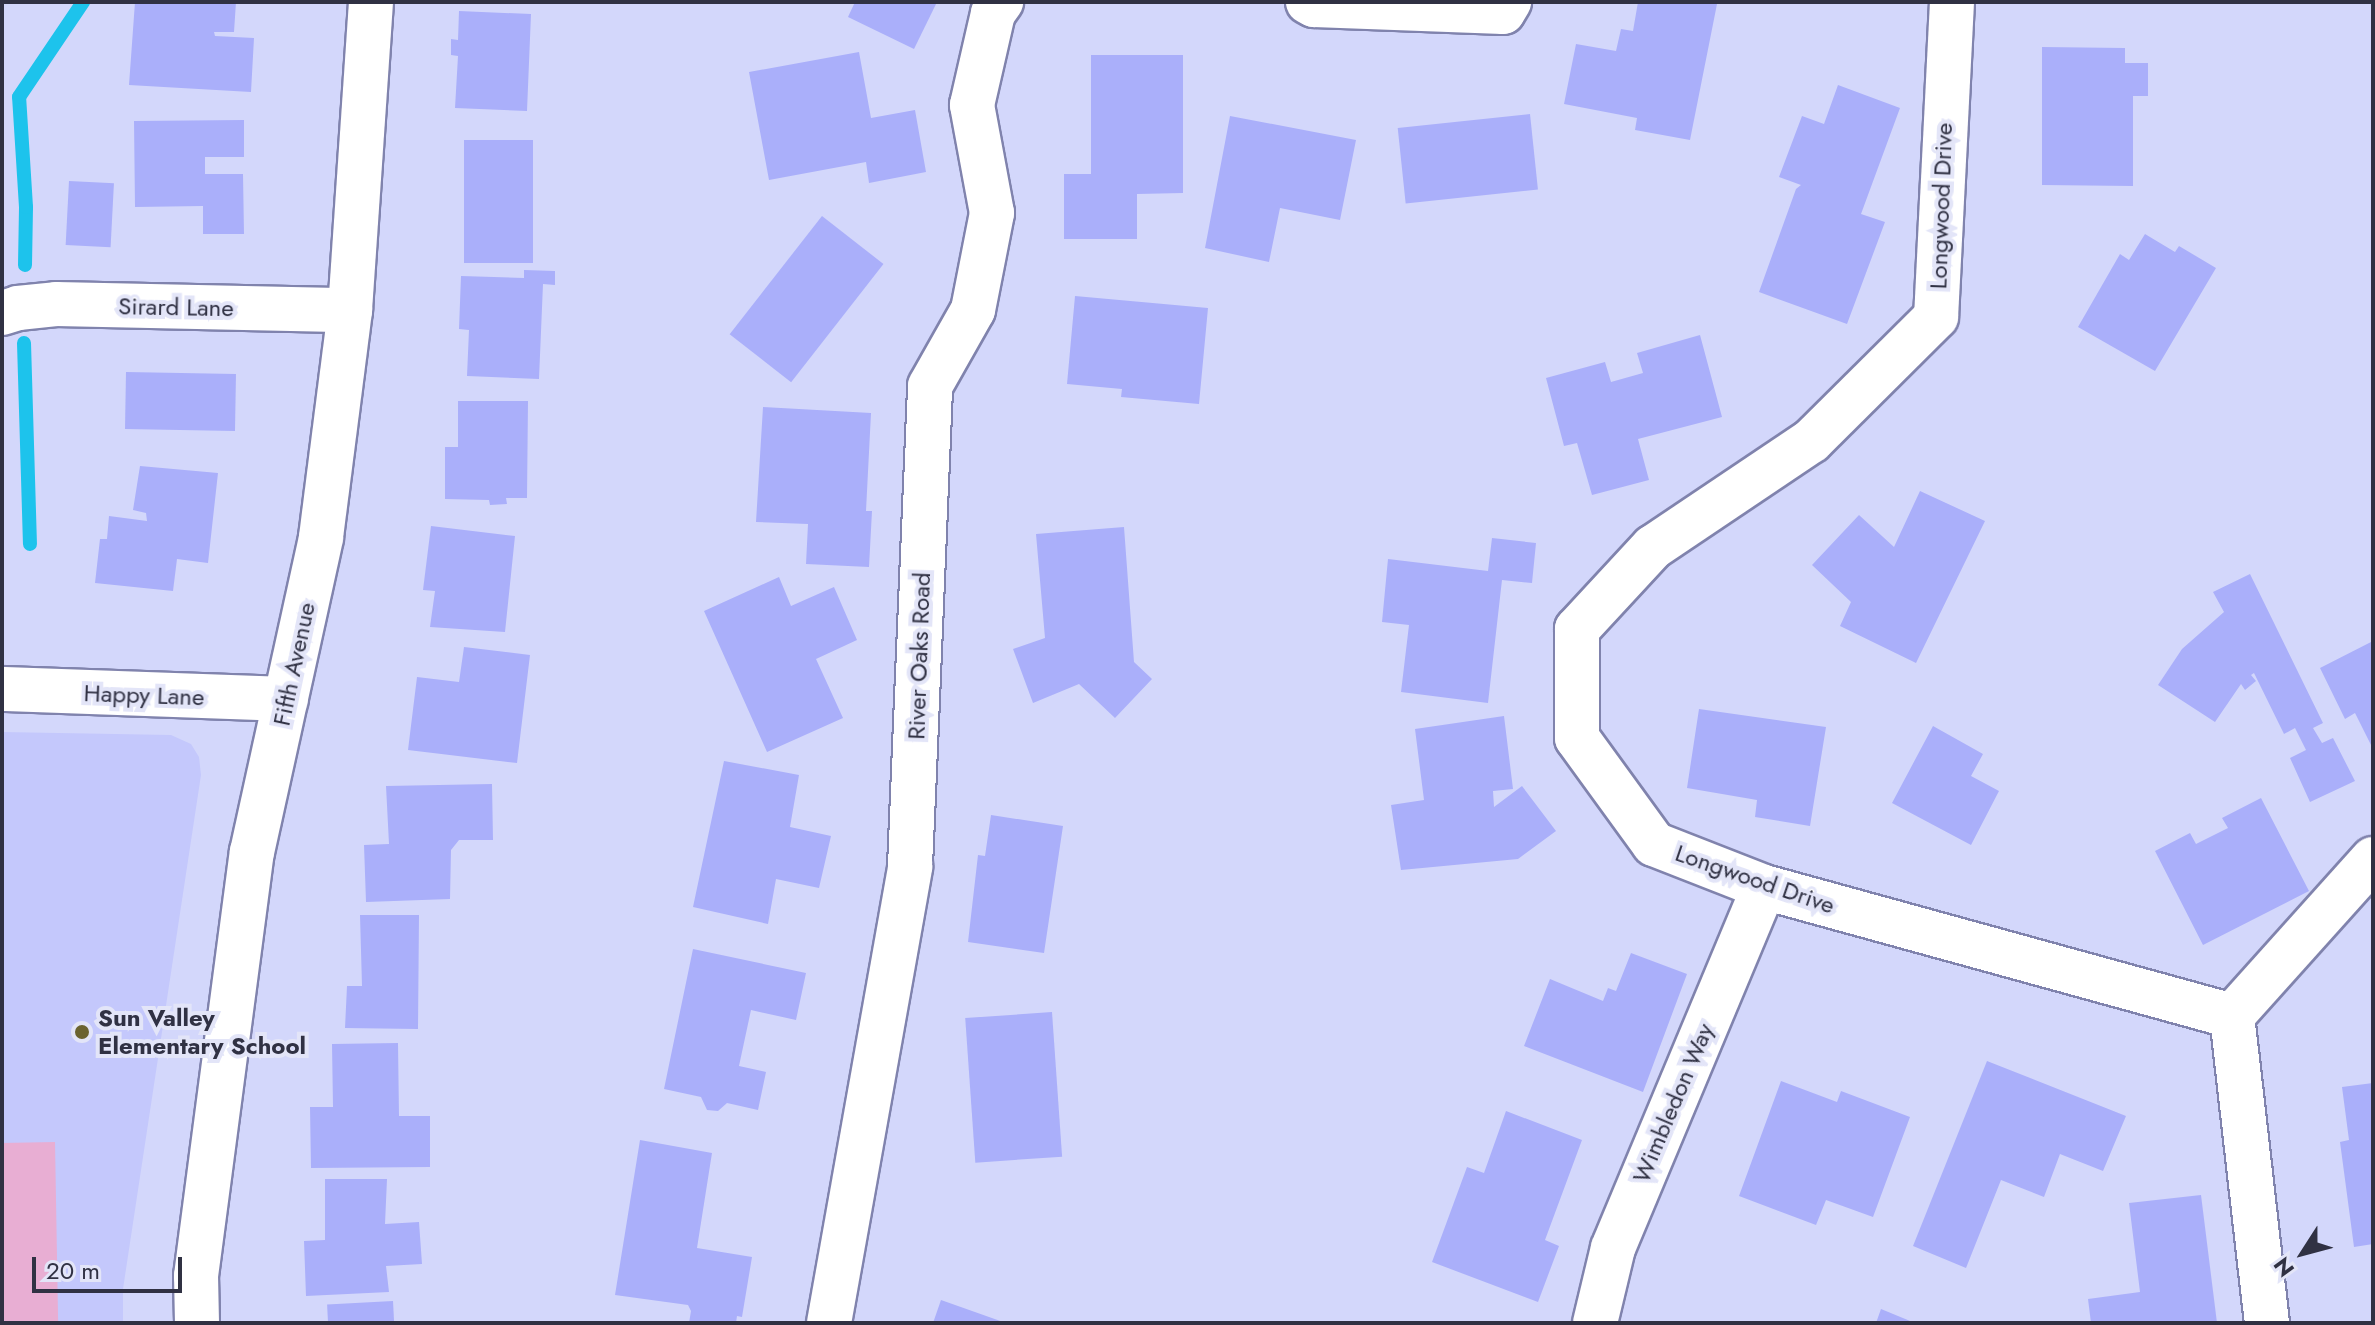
<!DOCTYPE html>
<style>
body{margin:0}
#map{position:relative;width:2375px;height:1325px;overflow:hidden;background:#d3d7fb;font-family:Jost,sans-serif}
div>[style]{position:absolute}
[style*='--x']{left:calc(var(--x)*1px);top:calc(var(--y)*1px);width:calc(var(--w)*1px);rotate:calc(var(--a)*1deg)}
.built>*{inset:0;background:#c4c8fc}
.green>*{inset:0;background:#e8aed3;transform-origin:0 0}
.stream>*{height:14px;margin:-7px;padding:0 7px;transform-origin:7px;border-radius:7px;background:#1dc3ec}
.building>*{inset:0;background:#aaaffa;transform-origin:0 0}
.roads{filter:drop-shadow(2px 0 #8083ad) drop-shadow(-2px 0 #8083ad) drop-shadow(0 2px #8083ad) drop-shadow(0 -2px #8083ad)}
.minor>*{height:44px;margin:-22px;padding:0 22px;transform-origin:22px;border-radius:22px;background:#fff}
.tertiary>*{height:44px;margin:-22px;padding:0 22px;transform-origin:22px;border-radius:22px;background:#fff}
.dots>*{width:22px;height:22px;translate:-50% -50%;box-sizing:border-box;border:4px solid #e3e5f8;border-radius:50%}
span{translate:-50% -50%;white-space:nowrap;text-align:center;line-height:1.15;-webkit-text-stroke:8px #e3e5f8;paint-order:stroke}
.street-label{font-size:24px;color:#303143}
.poi-label{font-size:24px;color:#303143;font-weight:700}
.left{translate:0 -50%;text-align:left}
.frame{position:absolute;inset:0;border:4px solid #303143;pointer-events:none}
.north{position:absolute;left:2263px;top:1213px;width:80px;height:80px;-webkit-text-stroke:6px #e3e5f8;paint-order:stroke;rotate:234deg;font-size:22px;font-weight:700;line-height:32px;text-align:center;color:#303143}
.north::after{content:'';display:block;margin:auto;width:28px;height:36px;background:#303143;clip-path:polygon(50% 0,100% 100%,50% 72%,0 100%)}
.scale{position:absolute;left:32px;top:1257px;width:150px;height:36px;box-sizing:border-box;border:4px solid #303143;border-top:0;padding-left:10px;font-size:24px;line-height:28px;white-space:nowrap;color:#303143;-webkit-text-stroke:6px #e3e5f8;paint-order:stroke}
</style>
<div id="map">
<div class="built">
<div style="clip-path:polygon(2px 732px,171px 735px,191px 744px,199px 757px,201px 775px,123px 1289px,123px 1323px,2px 1323px)"></div>
</div>
<div class="green">
<div style="left:55px;top:1142px;width:181px;height:54px;rotate:89deg"></div>
</div>
<div class="stream">
<div style="--x:25;--y:265;--w:58;--a:-89"></div>
<div style="--x:26;--y:207;--w:110;--a:-93.6"></div>
<div style="--x:19;--y:97;--w:115;--a:-56"></div>
<div style="--x:24;--y:343;--w:201;--a:88.3"></div>
</div>
<div class="building">
<div style="clip-path:polygon(135px 2px,236px 2px,234px 32px,214px 32px,215px 36px,254px 38px,251px 92px,129px 85px)"></div>
<div style="clip-path:polygon(855px 2px,937px 2px,914px 49px,848px 17px)"></div>
<div style="clip-path:polygon(1638px 2px,1717px 4px,1690px 140px,1635px 130px,1637px 118px,1564px 104px,1576px 44px,1616px 51px,1621px 29px,1633px 31px)"></div>
<div style="clip-path:polygon(459px 11px,531px 14px,527px 111px,455px 108px,458px 56px,451px 55px,451px 39px,458px 40px)"></div>
<div style="clip-path:polygon(2042px 47px,2125px 48px,2125px 63px,2148px 63px,2148px 96px,2133px 96px,2133px 186px,2042px 185px)"></div>
<div style="clip-path:polygon(859px 52px,871px 118px,915px 110px,926px 172px,869px 183px,866px 162px,769px 180px,749px 72px)"></div>
<div style="clip-path:polygon(1091px 55px,1183px 55px,1183px 193px,1137px 194px,1137px 239px,1064px 239px,1064px 174px,1091px 174px)"></div>
<div style="clip-path:polygon(1838px 85px,1900px 108px,1861px 214px,1885px 222px,1847px 324px,1759px 292px,1796px 189px,1801px 185px,1779px 177px,1802px 116px,1824px 124px)"></div>
<div style="left:1530px;top:114px;width:76px;height:133px;rotate:84deg"></div>
<div style="clip-path:polygon(1230px 116px,1356px 140px,1340px 220px,1280px 208px,1269px 262px,1205px 248px)"></div>
<div style="clip-path:polygon(244px 120px,244px 157px,205px 157px,205px 174px,243px 174px,244px 234px,203px 234px,203px 206px,135px 207px,134px 121px)"></div>
<div style="left:464px;top:140px;width:69px;height:123px"></div>
<div style="left:69px;top:181px;width:45px;height:64px;rotate:3deg"></div>
<div style="left:822px;top:216px;width:78px;height:150px;rotate:38deg"></div>
<div style="clip-path:polygon(2145px 234px,2175px 252px,2179px 246px,2216px 268px,2155px 371px,2078px 327px,2120px 254px,2129px 260px)"></div>
<div style="clip-path:polygon(524px 270px,555px 271px,555px 285px,543px 284px,539px 379px,467px 376px,469px 330px,459px 329px,461px 276px,524px 278px)"></div>
<div style="clip-path:polygon(1075px 296px,1208px 308px,1199px 404px,1121px 397px,1122px 389px,1067px 384px)"></div>
<div style="clip-path:polygon(1700px 335px,1722px 417px,1638px 439px,1649px 480px,1592px 495px,1577px 443px,1564px 446px,1546px 378px,1605px 362px,1611px 382px,1643px 373px,1637px 353px)"></div>
<div style="left:126px;top:372px;width:110px;height:57px;rotate:1deg"></div>
<div style="clip-path:polygon(458px 401px,528px 401px,527px 498px,506px 498px,507px 504px,490px 505px,489px 500px,445px 499px,445px 447px,458px 447px)"></div>
<div style="clip-path:polygon(763px 407px,871px 413px,866px 511px,872px 511px,869px 567px,806px 564px,808px 524px,756px 522px)"></div>
<div style="clip-path:polygon(140px 466px,218px 473px,208px 563px,177px 559px,173px 591px,95px 583px,100px 539px,107px 539px,109px 516px,147px 521px,146px 513px,133px 510px)"></div>
<div style="clip-path:polygon(1920px 491px,1985px 521px,1916px 663px,1840px 626px,1851px 602px,1812px 565px,1859px 515px,1894px 547px)"></div>
<div style="clip-path:polygon(431px 526px,515px 536px,505px 632px,430px 627px,435px 591px,423px 590px)"></div>
<div style="clip-path:polygon(1124px 527px,1134px 662px,1152px 679px,1115px 718px,1079px 684px,1033px 703px,1013px 649px,1045px 638px,1036px 534px)"></div>
<div style="clip-path:polygon(1492px 538px,1536px 543px,1532px 583px,1502px 580px,1488px 703px,1401px 692px,1409px 625px,1382px 622px,1388px 559px,1488px 571px)"></div>
<div style="clip-path:polygon(2250px 574px,2323px 723px,2313px 728px,2322px 743px,2333px 738px,2355px 781px,2310px 802px,2290px 758px,2306px 750px,2295px 728px,2284px 734px,2254px 673px,2251px 675px,2256px 681px,2245px 690px,2241px 684px,2215px 722px,2158px 685px,2182px 649px,2224px 612px,2213px 592px)"></div>
<div style="clip-path:polygon(779px 577px,791px 606px,834px 587px,857px 640px,816px 659px,843px 718px,767px 752px,704px 611px)"></div>
<div style="clip-path:polygon(2373px 641px,2373px 749px,2355px 713px,2345px 719px,2320px 668px)"></div>
<div style="clip-path:polygon(464px 647px,530px 655px,517px 763px,408px 750px,417px 677px,459px 682px)"></div>
<div style="clip-path:polygon(1699px 709px,1826px 727px,1810px 826px,1755px 817px,1757px 800px,1687px 788px)"></div>
<div style="clip-path:polygon(1504px 716px,1513px 789px,1493px 791px,1494px 807px,1522px 786px,1556px 831px,1518px 859px,1401px 870px,1391px 805px,1424px 800px,1415px 729px)"></div>
<div style="clip-path:polygon(1933px 726px,1983px 754px,1971px 776px,1999px 791px,1971px 845px,1892px 803px)"></div>
<div style="clip-path:polygon(724px 761px,799px 775px,790px 827px,831px 836px,819px 888px,776px 879px,768px 924px,693px 907px)"></div>
<div style="clip-path:polygon(492px 784px,493px 840px,459px 840px,451px 850px,450px 899px,366px 902px,364px 845px,389px 844px,386px 786px)"></div>
<div style="clip-path:polygon(2261px 798px,2309px 891px,2203px 945px,2155px 851px,2190px 833px,2196px 844px,2228px 828px,2222px 818px)"></div>
<div style="clip-path:polygon(991px 815px,1063px 826px,1044px 953px,968px 942px,978px 855px,985px 856px)"></div>
<div style="clip-path:polygon(360px 915px,419px 915px,418px 1029px,345px 1028px,347px 986px,362px 986px)"></div>
<div style="clip-path:polygon(693px 949px,806px 973px,796px 1020px,751px 1010px,739px 1066px,766px 1072px,758px 1110px,727px 1103px,718px 1111px,707px 1110px,701px 1097px,664px 1089px)"></div>
<div style="clip-path:polygon(1631px 953px,1687px 974px,1643px 1092px,1524px 1046px,1550px 979px,1603px 1001px,1608px 988px,1616px 991px)"></div>
<div style="left:1052px;top:1012px;width:145px;height:87px;rotate:86deg"></div>
<div style="clip-path:polygon(398px 1043px,399px 1116px,430px 1116px,430px 1167px,311px 1168px,310px 1107px,333px 1107px,332px 1044px)"></div>
<div style="clip-path:polygon(1987px 1061px,2126px 1116px,2103px 1171px,2060px 1154px,2044px 1197px,2001px 1180px,1966px 1268px,1913px 1246px)"></div>
<div style="clip-path:polygon(1781px 1081px,1837px 1102px,1841px 1091px,1910px 1117px,1873px 1217px,1826px 1200px,1816px 1225px,1739px 1196px)"></div>
<div style="clip-path:polygon(2373px 1083px,2373px 1244px,2354px 1247px,2340px 1142px,2349px 1140px,2342px 1087px)"></div>
<div style="clip-path:polygon(1506px 1111px,1582px 1140px,1545px 1240px,1559px 1246px,1538px 1302px,1432px 1262px,1467px 1167px,1484px 1173px)"></div>
<div style="clip-path:polygon(640px 1140px,712px 1153px,697px 1248px,752px 1257px,742px 1317px,737px 1316px,736px 1323px,689px 1323px,691px 1311px,688px 1305px,615px 1295px)"></div>
<div style="clip-path:polygon(325px 1179px,387px 1179px,385px 1224px,419px 1222px,422px 1264px,386px 1266px,389px 1292px,306px 1296px,304px 1241px,325px 1240px)"></div>
<div style="clip-path:polygon(2201px 1195px,2217px 1323px,2091px 1323px,2088px 1299px,2140px 1292px,2129px 1203px)"></div>
<div style="clip-path:polygon(941px 1300px,1006px 1323px,933px 1323px)"></div>
<div style="left:393px;top:1301px;width:22px;height:66px;rotate:87deg"></div>
<div style="clip-path:polygon(1881px 1309px,1915px 1323px,1876px 1323px)"></div>
</div>
<div class="roads">
<div class="minor">
<div style="--x:1308;--y:2;--w:7;--a:27"></div>
<div style="--x:1314;--y:5;--w:189;--a:2.1"></div>
<div style="--x:1503;--y:12;--w:12;--a:-59"></div>
<div style="--x:1952;--y:2;--w:315;--a:92.9"></div>
<div style="--x:1936;--y:317;--w:176;--a:135.2"></div>
<div style="--x:1811;--y:441;--w:190;--a:146.1"></div>
<div style="--x:1653;--y:547;--w:112;--a:132.8"></div>
<div style="--x:1577;--y:629;--w:109;--a:90"></div>
<div style="--x:1577;--y:738;--w:131;--a:54"></div>
<div style="--x:1654;--y:844;--w:118;--a:21.4"></div>
<div style="--x:1764;--y:887;--w:485;--a:15.4"></div>
<div style="--x:2;--y:313;--w:17;--a:-17"></div>
<div style="--x:18;--y:308;--w:38;--a:-6"></div>
<div style="--x:56;--y:304;--w:294;--a:1.2"></div>
<div style="--x:2;--y:689;--w:284;--a:2"></div>
<div style="--x:2232;--y:1016;--w:309;--a:83.5"></div>
<div style="--x:2232;--y:1016;--w:211;--a:-48.1"></div>
<div style="--x:829;--y:1323;--w:464;--a:-79.9"></div>
<div style="--x:910;--y:866;--w:480;--a:-87.6"></div>
<div style="--x:930;--y:386;--w:87;--a:-60.5"></div>
<div style="--x:973;--y:310;--w:99;--a:-78.9"></div>
<div style="--x:992;--y:213;--w:110;--a:-100.5"></div>
<div style="--x:972;--y:105;--w:94;--a:-77.1"></div>
<div style="--x:993;--y:13;--w:14;--a:-54"></div>
<div style="--x:1595;--y:1323;--w:77;--a:-76.5"></div>
<div style="--x:1613;--y:1248;--w:391;--a:-67.3"></div>
</div>
<div class="tertiary">
<div style="--x:197;--y:1323;--w:47;--a:-91.2"></div>
<div style="--x:196;--y:1276;--w:428;--a:-82.5"></div>
<div style="--x:252;--y:852;--w:322;--a:-77.6"></div>
<div style="--x:321;--y:537;--w:229;--a:-82.7"></div>
<div style="--x:350;--y:310;--w:309;--a:-86.1"></div>
</div>
</div>
<div class="dots">
<div style="left:82px;top:1032px;background:#6b6330"></div>
</div>
<div class="street-label">
<span style="left:1941px;top:206px;rotate:-88deg">Longwood Drive</span>
<span style="left:176px;top:307px;rotate:1deg">Sirard Lane</span>
<span style="left:919px;top:656px;rotate:-88deg">River Oaks Road</span>
<span style="left:294px;top:664px;rotate:-78deg">Fifth Avenue</span>
<span style="left:144px;top:695px;rotate:2deg">Happy Lane</span>
<span style="left:1755px;top:879px;rotate:19deg">Longwood Drive</span>
<span style="left:1673px;top:1103px;rotate:-67deg">Wimbledon Way</span>
</div>
<div class="poi-label">
<span class="left" style="left:98px;top:1032px">Sun Valley<br>Elementary School</span>
</div>
<div class="frame"></div>
<div class="north">N</div>
<div class="scale">20 m</div>
</div>
